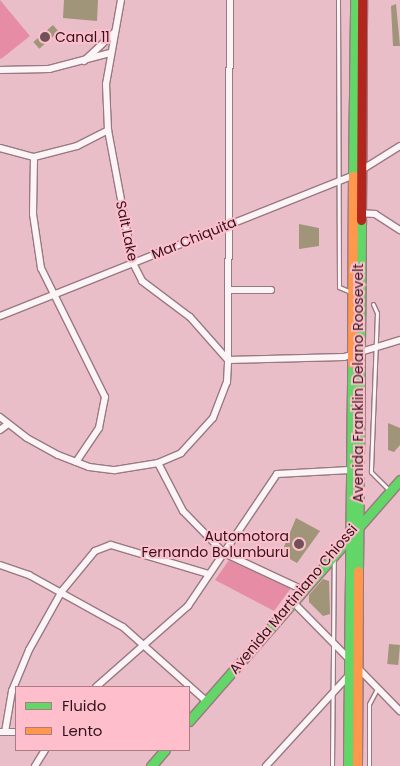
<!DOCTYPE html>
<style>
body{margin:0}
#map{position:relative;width:400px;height:766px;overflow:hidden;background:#e9bec8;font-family:Poppins,sans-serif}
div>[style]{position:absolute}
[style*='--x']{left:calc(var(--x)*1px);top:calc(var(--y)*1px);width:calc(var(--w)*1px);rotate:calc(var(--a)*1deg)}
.green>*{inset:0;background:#e68da5}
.building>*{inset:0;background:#a09479;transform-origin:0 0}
.roads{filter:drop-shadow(1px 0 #997981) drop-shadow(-1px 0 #997981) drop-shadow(0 1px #997981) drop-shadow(0 -1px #997981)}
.lane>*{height:3px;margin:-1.5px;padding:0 1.5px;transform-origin:1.5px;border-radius:1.5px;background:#fcf5f7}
.street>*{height:6px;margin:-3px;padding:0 3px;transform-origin:3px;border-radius:3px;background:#fcf5f7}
.fast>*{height:9px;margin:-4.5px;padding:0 4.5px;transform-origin:4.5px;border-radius:4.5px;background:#63d668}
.slow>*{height:9px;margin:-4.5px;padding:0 4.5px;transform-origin:4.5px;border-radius:4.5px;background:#ff974d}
.jam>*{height:9px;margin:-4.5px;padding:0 4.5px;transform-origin:4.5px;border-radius:4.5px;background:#b3261e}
.dots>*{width:14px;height:14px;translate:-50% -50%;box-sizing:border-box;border:2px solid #ffbecc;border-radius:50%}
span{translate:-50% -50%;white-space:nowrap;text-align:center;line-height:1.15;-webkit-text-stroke:4px #ffbecc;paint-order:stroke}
.poi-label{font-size:14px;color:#31141b}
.left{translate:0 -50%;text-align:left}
.right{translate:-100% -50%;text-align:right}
.street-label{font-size:14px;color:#31141b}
.legend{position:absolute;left:15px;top:686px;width:175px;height:65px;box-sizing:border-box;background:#ffbecc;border:1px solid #ad7a85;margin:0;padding:6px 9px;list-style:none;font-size:15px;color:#31141b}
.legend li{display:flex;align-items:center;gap:10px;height:25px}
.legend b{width:25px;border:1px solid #ad7a85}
</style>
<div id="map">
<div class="green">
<div style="clip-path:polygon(0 0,30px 36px,1px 59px,0 58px)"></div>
<div style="clip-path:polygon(229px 560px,291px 588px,274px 611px,215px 580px)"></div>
</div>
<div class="building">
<div style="clip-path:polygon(64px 0,98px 0,97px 21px,63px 18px)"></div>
<div style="clip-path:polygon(396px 4px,400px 46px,393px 46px,391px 6px)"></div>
<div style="left:53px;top:25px;width:9px;height:26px;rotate:49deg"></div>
<div style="clip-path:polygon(299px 224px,319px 228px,319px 246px,299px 249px)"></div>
<div style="clip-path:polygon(388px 423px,400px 428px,400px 445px,394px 452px,388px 450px)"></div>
<div style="clip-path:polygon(296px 518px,320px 531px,297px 563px,281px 554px)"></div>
<div style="clip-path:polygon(323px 579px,329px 581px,330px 614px,323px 616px,309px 602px,309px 595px)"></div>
<div style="left:389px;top:644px;width:11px;height:20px;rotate:5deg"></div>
</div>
<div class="roads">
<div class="lane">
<div style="--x:338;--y:0;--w:287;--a:89.8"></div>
<div style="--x:339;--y:287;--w:13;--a:23"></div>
<div style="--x:373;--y:304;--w:10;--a:66"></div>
<div style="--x:377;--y:313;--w:159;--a:92.2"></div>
<div style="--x:371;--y:472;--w:25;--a:45"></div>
<div style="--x:332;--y:766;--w:212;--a:-89.5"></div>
<div style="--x:369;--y:766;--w:62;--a:-90"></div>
<div style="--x:369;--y:704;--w:17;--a:-62"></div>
</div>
<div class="street">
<div style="--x:121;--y:0;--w:85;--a:100.1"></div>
<div style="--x:106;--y:84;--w:46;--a:87.5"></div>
<div style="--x:108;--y:130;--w:135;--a:79.4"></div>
<div style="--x:133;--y:263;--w:20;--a:63"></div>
<div style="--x:142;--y:281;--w:60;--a:36.9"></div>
<div style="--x:190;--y:317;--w:57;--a:48.5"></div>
<div style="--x:228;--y:360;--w:116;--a:-1.5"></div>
<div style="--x:344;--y:357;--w:59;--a:-16.9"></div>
<div style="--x:84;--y:61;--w:42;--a:-43.1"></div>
<div style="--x:0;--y:70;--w:49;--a:-1.2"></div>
<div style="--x:49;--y:69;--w:63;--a:-14.7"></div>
<div style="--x:0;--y:148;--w:35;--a:15"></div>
<div style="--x:34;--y:157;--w:44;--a:-14.3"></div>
<div style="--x:77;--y:146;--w:35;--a:-27"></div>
<div style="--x:34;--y:157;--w:57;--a:91"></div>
<div style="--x:33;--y:214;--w:55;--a:81.6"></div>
<div style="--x:41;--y:268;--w:144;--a:63.6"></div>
<div style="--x:105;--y:397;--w:32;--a:101"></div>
<div style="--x:99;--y:428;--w:41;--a:124.1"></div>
<div style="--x:356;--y:213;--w:19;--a:3"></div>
<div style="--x:375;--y:214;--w:30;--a:33"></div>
<div style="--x:228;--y:290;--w:43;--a:0"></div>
<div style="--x:0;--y:316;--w:379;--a:-21.7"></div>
<div style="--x:352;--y:176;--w:57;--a:-32"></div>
<div style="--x:0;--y:417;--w:34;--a:38"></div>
<div style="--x:27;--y:438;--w:35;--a:29"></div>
<div style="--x:58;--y:455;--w:33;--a:21"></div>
<div style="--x:89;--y:467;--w:26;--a:7"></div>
<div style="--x:115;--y:470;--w:44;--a:-9.2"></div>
<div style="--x:158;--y:463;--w:25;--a:-23"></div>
<div style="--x:181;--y:453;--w:47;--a:-47.6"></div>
<div style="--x:213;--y:418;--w:39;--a:-69"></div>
<div style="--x:227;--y:382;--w:22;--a:-87"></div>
<div style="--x:228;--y:360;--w:360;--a:-89.7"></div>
<div style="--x:0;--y:430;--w:10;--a:-37"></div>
<div style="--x:158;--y:463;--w:54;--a:62.5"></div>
<div style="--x:183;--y:511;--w:59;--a:45.7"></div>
<div style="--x:224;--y:553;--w:85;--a:25.1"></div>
<div style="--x:0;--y:565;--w:31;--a:19"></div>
<div style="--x:29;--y:575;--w:107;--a:29"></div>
<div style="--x:123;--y:627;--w:111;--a:41.7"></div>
<div style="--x:291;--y:600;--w:84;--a:45.5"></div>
<div style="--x:357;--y:667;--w:62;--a:45.7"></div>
<div style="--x:96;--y:687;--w:123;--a:-41.4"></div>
<div style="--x:188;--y:606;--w:159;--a:-56"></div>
<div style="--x:277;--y:474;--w:73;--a:-3.1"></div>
<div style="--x:0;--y:732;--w:16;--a:0"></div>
<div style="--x:5;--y:732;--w:42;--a:-80.3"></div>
<div style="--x:12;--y:691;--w:44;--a:-67.5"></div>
<div style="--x:29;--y:650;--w:68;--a:-60.8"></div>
<div style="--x:62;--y:591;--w:52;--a:-50.5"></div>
<div style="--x:95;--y:551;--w:17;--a:-21"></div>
<div style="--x:111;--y:545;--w:101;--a:16.6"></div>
<div style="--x:35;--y:766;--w:19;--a:-58"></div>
<div style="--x:266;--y:766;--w:123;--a:-47.6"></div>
</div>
<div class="fast">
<div style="--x:353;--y:176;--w:176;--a:-89.3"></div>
<div style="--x:358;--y:571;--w:351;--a:-89.5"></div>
<div style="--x:189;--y:721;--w:320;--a:-48.8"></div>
<div style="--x:151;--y:766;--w:21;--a:-49"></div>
<div style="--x:348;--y:766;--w:403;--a:-89.4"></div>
</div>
<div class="slow">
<div style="--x:352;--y:363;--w:187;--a:-89.7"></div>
<div style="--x:357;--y:766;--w:195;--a:-89.7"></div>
</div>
<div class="jam">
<div style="--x:361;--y:220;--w:220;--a:-89.7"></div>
</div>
</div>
<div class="dots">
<div style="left:45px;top:37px;background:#715058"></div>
<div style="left:299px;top:544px;background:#715058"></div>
</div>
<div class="poi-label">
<span class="left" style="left:55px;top:37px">Canal 11</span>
<span class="right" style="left:289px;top:544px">Automotora<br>Fernando Bolumburu</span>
</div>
<div class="street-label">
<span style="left:127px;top:231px;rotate:78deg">Salt Lake</span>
<span style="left:194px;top:238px;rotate:-22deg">Mar Chiquita</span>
<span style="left:358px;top:383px;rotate:-90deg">Avenida Franklin Delano Roosevelt</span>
<span style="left:293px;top:599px;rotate:-50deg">Avenida Martiniano Chiossi</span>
</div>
<ul class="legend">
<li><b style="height:6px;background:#63d668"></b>Fluido</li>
<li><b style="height:6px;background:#ff974d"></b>Lento</li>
</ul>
</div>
